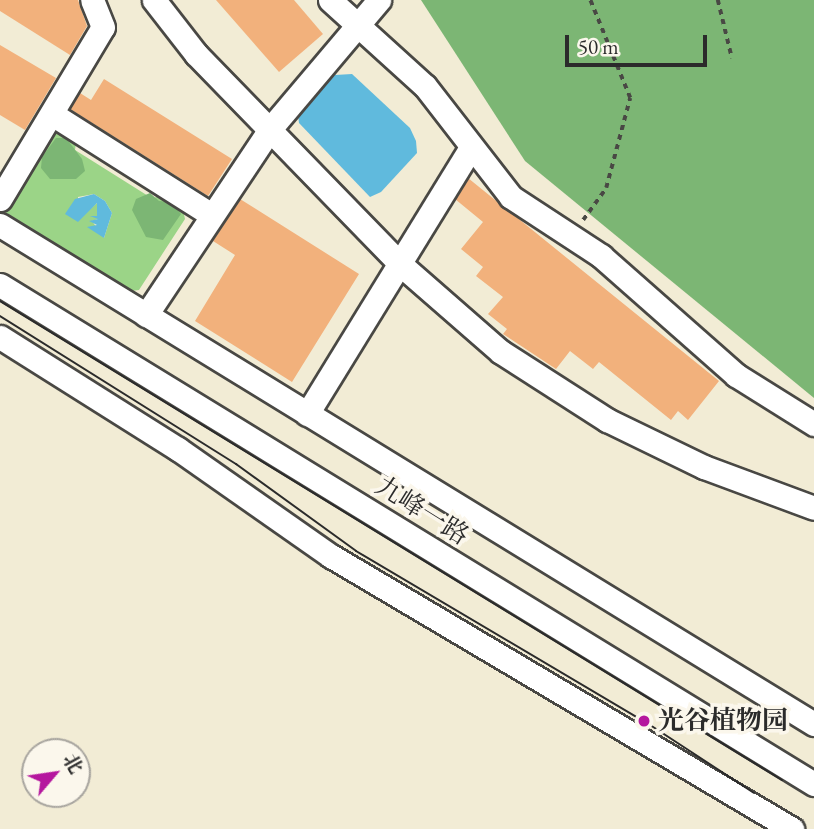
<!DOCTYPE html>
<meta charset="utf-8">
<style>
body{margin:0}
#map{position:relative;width:814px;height:829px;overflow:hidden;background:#f2ecd5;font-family:"EB Garamond","Noto Serif SC",serif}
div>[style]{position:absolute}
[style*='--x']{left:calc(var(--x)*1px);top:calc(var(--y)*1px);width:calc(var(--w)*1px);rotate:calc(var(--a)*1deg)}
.green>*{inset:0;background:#9bd487}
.forest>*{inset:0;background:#7cb674}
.water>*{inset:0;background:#60badd}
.building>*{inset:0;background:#f2b17c}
.path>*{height:3.5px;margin-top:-1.75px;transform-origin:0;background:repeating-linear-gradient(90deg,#494844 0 5px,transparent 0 10px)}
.roads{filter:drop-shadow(2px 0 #494844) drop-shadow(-2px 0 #494844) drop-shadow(0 2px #494844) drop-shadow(0 -2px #494844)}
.minor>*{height:23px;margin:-11.5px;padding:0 11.5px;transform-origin:11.5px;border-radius:11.5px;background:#fff}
.tram>*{height:2px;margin:-1px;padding:0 1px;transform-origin:1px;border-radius:1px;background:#2b2b2b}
.dots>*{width:19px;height:19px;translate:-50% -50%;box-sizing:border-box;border:4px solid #fbf7ec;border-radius:50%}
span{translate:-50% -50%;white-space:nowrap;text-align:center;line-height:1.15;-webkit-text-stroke:7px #fbf7ec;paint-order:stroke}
.street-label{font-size:26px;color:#2b2b2b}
.poi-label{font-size:26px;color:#2b2b2b;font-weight:700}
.left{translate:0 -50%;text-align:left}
.north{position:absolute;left:21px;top:738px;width:70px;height:70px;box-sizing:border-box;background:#fbf7ec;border:2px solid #a8a59f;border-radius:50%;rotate:61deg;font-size:19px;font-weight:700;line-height:28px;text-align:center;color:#2b2b2b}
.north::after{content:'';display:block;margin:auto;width:24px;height:32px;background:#b5179e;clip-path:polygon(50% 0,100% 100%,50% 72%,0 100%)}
.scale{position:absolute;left:565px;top:35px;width:142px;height:32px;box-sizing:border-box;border:4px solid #2b2b2b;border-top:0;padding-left:9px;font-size:21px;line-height:24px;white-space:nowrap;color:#2b2b2b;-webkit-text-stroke:5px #fbf7ec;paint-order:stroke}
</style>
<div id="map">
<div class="green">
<div style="clip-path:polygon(evenodd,52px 131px,76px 143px,75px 150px,153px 199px,159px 195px,183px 210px,185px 219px,139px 290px,131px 291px,3px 211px,52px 131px,94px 194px,105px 201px,112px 213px,104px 238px,92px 221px,98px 219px,97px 203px,78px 220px,78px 197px,94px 194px)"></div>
</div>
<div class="forest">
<div style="clip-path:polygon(421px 0,814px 0,814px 398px,525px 161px)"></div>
<div style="clip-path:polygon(56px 138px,66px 138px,82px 159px,85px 171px,76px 179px,50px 179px,41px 168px,42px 157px)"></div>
<div style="clip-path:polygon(150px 193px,159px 201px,171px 202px,181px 214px,163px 240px,146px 237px,132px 210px,136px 199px)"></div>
</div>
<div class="water">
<div style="clip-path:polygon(352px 74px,410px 128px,416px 141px,417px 153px,381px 192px,370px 197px,299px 123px,297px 108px,335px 75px)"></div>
<div style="clip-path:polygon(94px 194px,105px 201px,112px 213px,104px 238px,87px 227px,97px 225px,89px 221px,98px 219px,90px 216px,97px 216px,97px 203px,78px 222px,65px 214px,75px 199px)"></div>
</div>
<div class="building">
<div style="clip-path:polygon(0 0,78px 0,87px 26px,70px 55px,0 11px)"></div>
<div style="clip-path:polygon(216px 0,294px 0,323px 34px,279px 72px)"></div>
<div style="clip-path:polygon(0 45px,56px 78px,25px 130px,0 115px)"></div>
<div style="clip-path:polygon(104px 79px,232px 159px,208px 196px,70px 109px,80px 93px,91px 100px)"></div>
<div style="clip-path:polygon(468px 178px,719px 381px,688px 420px,678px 411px,671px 420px,599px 362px,593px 369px,570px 351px,556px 369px,503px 334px,507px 329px,488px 314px,503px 297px,476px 276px,483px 267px,461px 249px,483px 222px,455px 199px)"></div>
<div style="clip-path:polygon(240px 199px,359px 274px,292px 382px,195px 321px,235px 255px,213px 241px)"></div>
</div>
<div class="path">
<div style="--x:718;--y:0;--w:60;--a:76.4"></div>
<div style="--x:583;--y:220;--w:39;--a:-54"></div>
<div style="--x:606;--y:188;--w:93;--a:-75.1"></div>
<div style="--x:630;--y:98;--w:106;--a:-112.2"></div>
</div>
<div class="roads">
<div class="minor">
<div style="--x:154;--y:0;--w:68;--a:52.1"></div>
<div style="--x:196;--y:54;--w:293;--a:45.8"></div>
<div style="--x:400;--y:264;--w:134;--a:41.1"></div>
<div style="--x:501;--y:352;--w:126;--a:32.7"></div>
<div style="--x:607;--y:420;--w:108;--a:25.9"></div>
<div style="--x:704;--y:467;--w:117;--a:20.4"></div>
<div style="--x:330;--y:0;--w:128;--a:42.2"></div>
<div style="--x:425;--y:86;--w:140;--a:52.2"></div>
<div style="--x:511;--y:197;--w:108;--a:33.2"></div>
<div style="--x:601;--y:256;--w:180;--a:41.4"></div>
<div style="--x:736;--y:375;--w:92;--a:32.1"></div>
<div style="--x:52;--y:114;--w:187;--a:32.3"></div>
<div style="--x:0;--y:199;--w:200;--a:-59.1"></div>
<div style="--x:103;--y:27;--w:29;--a:-112"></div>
<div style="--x:0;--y:225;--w:955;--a:31.51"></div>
<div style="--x:0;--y:285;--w:955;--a:31.51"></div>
<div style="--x:146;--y:315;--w:224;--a:-56.3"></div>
<div style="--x:270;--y:129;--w:169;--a:-49.8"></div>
<div style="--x:0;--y:337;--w:210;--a:32.2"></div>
<div style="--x:178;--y:449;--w:187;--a:35"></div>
<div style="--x:331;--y:556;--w:536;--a:30.63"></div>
<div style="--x:307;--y:414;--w:313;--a:-58.4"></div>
</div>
</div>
<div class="tram">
<div style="--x:0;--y:301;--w:917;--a:31.49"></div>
<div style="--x:0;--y:316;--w:279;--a:32.1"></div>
<div style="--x:236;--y:464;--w:148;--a:35.9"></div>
<div style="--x:356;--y:551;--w:334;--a:30.6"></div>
<div style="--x:644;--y:721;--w:131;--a:33.2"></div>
</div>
<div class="dots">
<div style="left:644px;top:721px;background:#b5179e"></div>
</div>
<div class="street-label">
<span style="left:422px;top:511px;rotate:32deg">九峰一路</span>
</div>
<div class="poi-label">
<span class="left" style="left:658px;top:721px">光谷植物园</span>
</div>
<div class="north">北</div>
<div class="scale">50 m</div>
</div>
